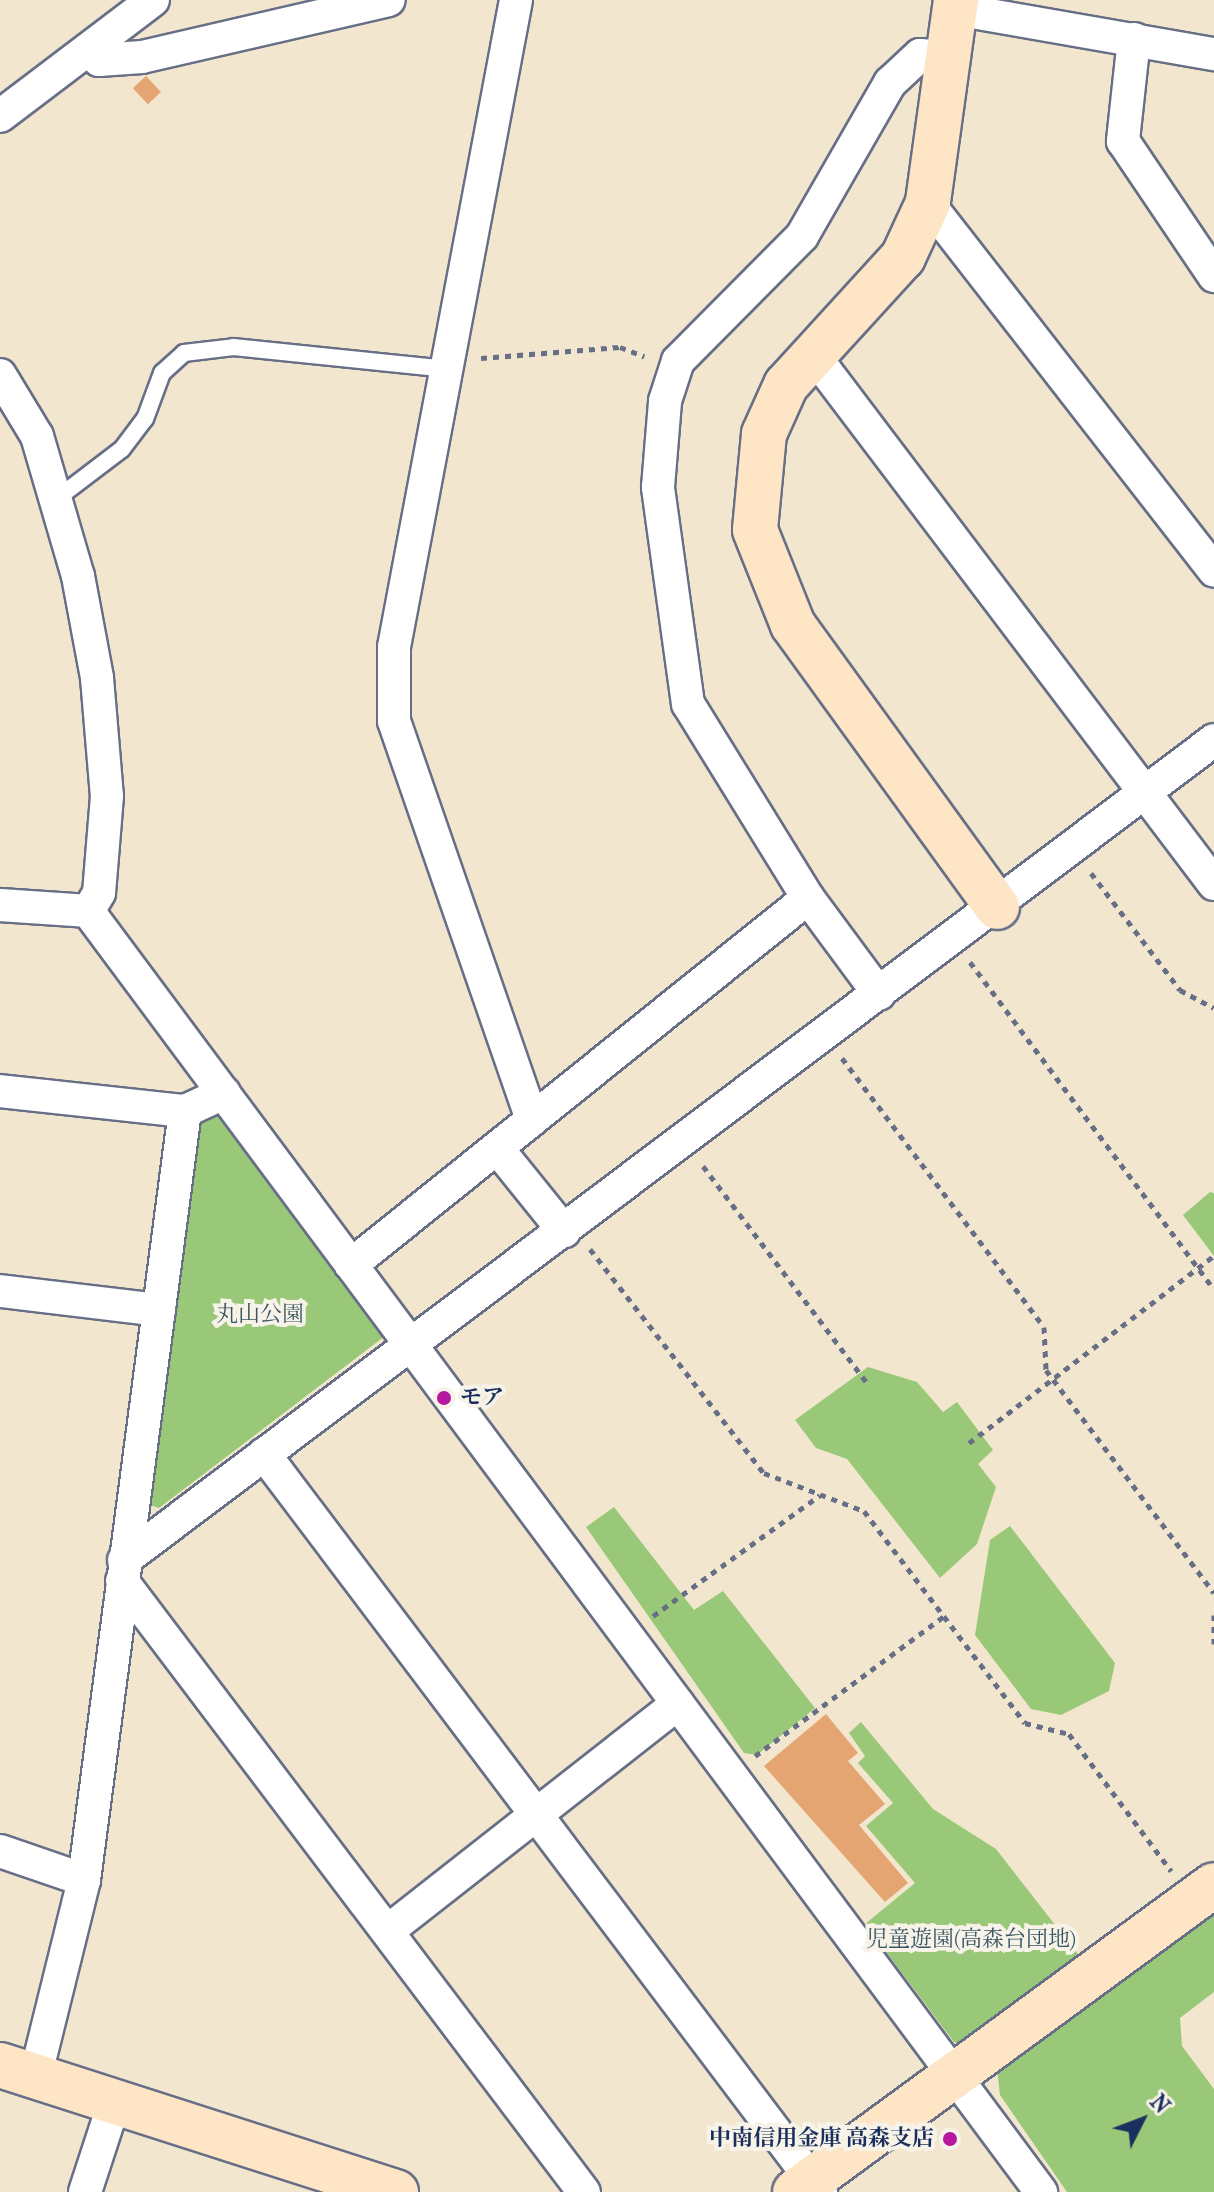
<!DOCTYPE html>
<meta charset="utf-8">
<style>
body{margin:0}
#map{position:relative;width:1214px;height:2192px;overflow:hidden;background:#f3e6cf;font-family:"IM FELL French Canon","Noto Serif JP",serif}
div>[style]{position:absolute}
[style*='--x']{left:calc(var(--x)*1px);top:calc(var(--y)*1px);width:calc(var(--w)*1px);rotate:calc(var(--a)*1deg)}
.green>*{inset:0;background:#99c978}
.building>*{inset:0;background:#e5a572;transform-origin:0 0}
.path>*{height:5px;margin-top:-2.5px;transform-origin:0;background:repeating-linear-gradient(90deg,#676f86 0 6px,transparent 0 12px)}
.roads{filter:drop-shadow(2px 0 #676f86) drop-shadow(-2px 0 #676f86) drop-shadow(0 2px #676f86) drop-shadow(0 -2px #676f86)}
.lane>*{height:16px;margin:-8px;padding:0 8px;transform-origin:8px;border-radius:8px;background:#fff}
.street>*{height:32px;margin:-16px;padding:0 16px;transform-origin:16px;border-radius:16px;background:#fff}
.secondary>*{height:44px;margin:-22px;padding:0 22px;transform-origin:22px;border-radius:22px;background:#fee5c5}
.dots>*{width:22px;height:22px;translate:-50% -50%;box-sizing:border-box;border:4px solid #f7f3e8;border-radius:50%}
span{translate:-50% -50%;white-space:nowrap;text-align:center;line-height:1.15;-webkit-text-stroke:8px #f7f3e8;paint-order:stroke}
.park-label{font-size:22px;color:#3a5664}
.poi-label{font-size:22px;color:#1b2f5e;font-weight:700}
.left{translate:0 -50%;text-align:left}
.right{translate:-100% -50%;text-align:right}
.north{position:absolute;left:1102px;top:2080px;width:80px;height:80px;-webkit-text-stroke:6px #f7f3e8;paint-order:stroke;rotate:48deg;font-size:22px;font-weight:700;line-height:32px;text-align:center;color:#1b2f5e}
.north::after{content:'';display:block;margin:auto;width:28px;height:36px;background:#1b2f5e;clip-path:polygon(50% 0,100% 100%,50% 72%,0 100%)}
</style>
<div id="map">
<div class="green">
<div style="clip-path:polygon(211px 1115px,228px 1117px,385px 1336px,159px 1508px,141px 1502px,194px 1128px)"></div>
<div style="clip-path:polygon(1210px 1192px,1214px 1193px,1214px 1256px,1183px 1215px)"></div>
<div style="clip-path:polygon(868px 1367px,917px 1382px,943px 1412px,957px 1402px,993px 1450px,978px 1464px,996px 1487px,977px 1544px,940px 1578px,847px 1459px,816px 1448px,795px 1420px)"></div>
<div style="clip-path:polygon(614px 1507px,694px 1610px,723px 1591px,815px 1708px,757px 1755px,744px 1753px,586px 1527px)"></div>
<div style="clip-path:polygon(1010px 1526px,1115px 1663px,1109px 1691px,1061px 1715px,1031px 1709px,975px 1635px,990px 1540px)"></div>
<div style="clip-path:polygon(861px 1722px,933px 1809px,996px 1849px,1084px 1962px,969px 2046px,954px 2042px,865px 1924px,915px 1883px,866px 1826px,893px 1803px,858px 1763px,865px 1756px,849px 1733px)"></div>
<div style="clip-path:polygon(1214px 1906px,1214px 1992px,1180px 2018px,1182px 2046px,1214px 2089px,1214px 2192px,1067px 2192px,1000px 2095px,997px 2069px)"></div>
</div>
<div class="building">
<div style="left:146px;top:76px;width:22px;height:18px;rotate:47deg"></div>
<div style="clip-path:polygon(826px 1714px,858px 1753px,848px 1761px,885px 1804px,859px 1825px,908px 1883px,885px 1902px,764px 1766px)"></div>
</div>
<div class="path">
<div style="--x:481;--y:358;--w:139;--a:-4.5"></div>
<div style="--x:620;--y:347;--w:26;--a:21"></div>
<div style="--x:1091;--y:873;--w:147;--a:52.7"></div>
<div style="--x:1180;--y:990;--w:38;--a:28"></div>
<div style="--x:970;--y:962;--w:408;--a:53.3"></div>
<div style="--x:842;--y:1058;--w:336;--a:53.1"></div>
<div style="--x:1044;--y:1327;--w:43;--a:87.3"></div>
<div style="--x:1046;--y:1370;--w:279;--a:53"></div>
<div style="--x:703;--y:1166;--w:273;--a:52.9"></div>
<div style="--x:590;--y:1249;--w:284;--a:52.2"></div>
<div style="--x:764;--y:1473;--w:107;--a:20.8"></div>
<div style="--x:864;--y:1511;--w:266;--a:52.8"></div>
<div style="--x:1025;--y:1723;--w:45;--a:14"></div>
<div style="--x:1069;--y:1734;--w:171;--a:53.3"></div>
<div style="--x:969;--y:1443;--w:308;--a:-37.4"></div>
<div style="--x:1214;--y:1615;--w:29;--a:90"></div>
<div style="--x:653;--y:1616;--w:206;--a:-35.9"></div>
<div style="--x:755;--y:1756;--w:235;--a:-36.5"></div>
</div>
<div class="roads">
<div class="lane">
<div style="--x:55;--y:500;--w:84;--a:-37.3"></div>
<div style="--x:122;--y:449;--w:38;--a:-53"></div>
<div style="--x:145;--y:419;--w:49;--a:-69.7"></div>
<div style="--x:162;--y:373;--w:30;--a:-42"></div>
<div style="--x:184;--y:353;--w:50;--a:-6.8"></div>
<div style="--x:234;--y:347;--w:214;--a:5.9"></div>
</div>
<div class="street">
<div style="--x:516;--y:0;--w:658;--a:100.68"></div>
<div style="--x:394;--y:647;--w:74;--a:90"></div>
<div style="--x:394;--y:721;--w:422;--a:70.9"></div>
<div style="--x:955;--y:9;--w:263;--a:9.9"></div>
<div style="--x:1134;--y:39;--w:103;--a:96.2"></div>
<div style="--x:1123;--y:141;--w:163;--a:56"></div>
<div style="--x:88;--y:50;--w:15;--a:42"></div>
<div style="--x:99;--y:60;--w:43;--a:-4"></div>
<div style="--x:142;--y:57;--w:253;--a:-13"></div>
<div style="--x:0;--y:116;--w:192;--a:-37.2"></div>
<div style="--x:928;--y:203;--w:466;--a:52.1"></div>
<div style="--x:812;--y:353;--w:666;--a:52.87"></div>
<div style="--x:0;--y:375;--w:71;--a:58.8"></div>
<div style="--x:37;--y:436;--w:146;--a:73.7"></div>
<div style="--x:78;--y:576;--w:104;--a:79.4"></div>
<div style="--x:97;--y:678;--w:118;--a:85.2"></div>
<div style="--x:107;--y:796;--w:97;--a:94.7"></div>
<div style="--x:99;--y:893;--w:21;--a:121"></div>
<div style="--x:0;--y:905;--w:88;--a:3.9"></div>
<div style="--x:88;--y:911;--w:1597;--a:53.35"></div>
<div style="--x:879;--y:994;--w:119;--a:-126.5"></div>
<div style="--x:808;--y:898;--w:228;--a:-121.7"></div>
<div style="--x:688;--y:704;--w:219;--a:-97.9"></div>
<div style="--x:658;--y:487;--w:86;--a:-85.3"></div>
<div style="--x:665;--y:401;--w:42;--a:-72"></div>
<div style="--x:678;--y:361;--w:176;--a:-45.2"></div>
<div style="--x:802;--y:236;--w:177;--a:-60.1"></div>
<div style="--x:890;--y:83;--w:41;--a:-43"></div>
<div style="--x:920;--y:55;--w:27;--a:4"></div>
<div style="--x:0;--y:1091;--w:186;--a:6.2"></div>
<div style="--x:497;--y:1148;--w:107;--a:51.1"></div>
<div style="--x:351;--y:1265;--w:586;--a:-38.77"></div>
<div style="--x:0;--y:1291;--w:160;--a:6.8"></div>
<div style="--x:264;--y:1454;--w:925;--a:52.96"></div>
<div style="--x:124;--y:1560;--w:1364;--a:-36.95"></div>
<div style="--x:122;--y:1581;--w:766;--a:52.91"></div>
<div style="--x:0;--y:1851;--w:89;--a:19"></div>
<div style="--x:389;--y:1930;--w:367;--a:-38.1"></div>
<div style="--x:35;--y:2078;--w:204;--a:-76.1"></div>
<div style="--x:84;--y:1880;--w:776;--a:-82.52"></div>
<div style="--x:185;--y:1111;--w:43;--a:-24.8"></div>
<div style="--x:85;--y:2192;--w:97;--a:-71.9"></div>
</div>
<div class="secondary">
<div style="--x:956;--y:0;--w:205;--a:97.9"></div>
<div style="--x:928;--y:203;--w:60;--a:114.8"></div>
<div style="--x:903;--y:257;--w:173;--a:132.4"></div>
<div style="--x:786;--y:385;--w:54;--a:114.2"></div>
<div style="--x:764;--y:434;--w:96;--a:95.4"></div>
<div style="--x:755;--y:530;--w:102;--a:68.2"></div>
<div style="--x:793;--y:625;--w:348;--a:54.1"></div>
<div style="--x:0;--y:2065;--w:416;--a:17.8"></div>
<div style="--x:795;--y:2192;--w:519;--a:-36.23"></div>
</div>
</div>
<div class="dots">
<div style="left:444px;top:1398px;background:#b5179e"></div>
<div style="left:950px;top:2139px;background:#b5179e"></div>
</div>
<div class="park-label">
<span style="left:260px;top:1315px">丸山公園</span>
<span style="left:971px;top:1940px">児童遊園(高森台団地)</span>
</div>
<div class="poi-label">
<span class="left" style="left:460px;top:1398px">モア</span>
<span class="right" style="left:934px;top:2139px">中南信用金庫 高森支店</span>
</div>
<div class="north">N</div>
</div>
